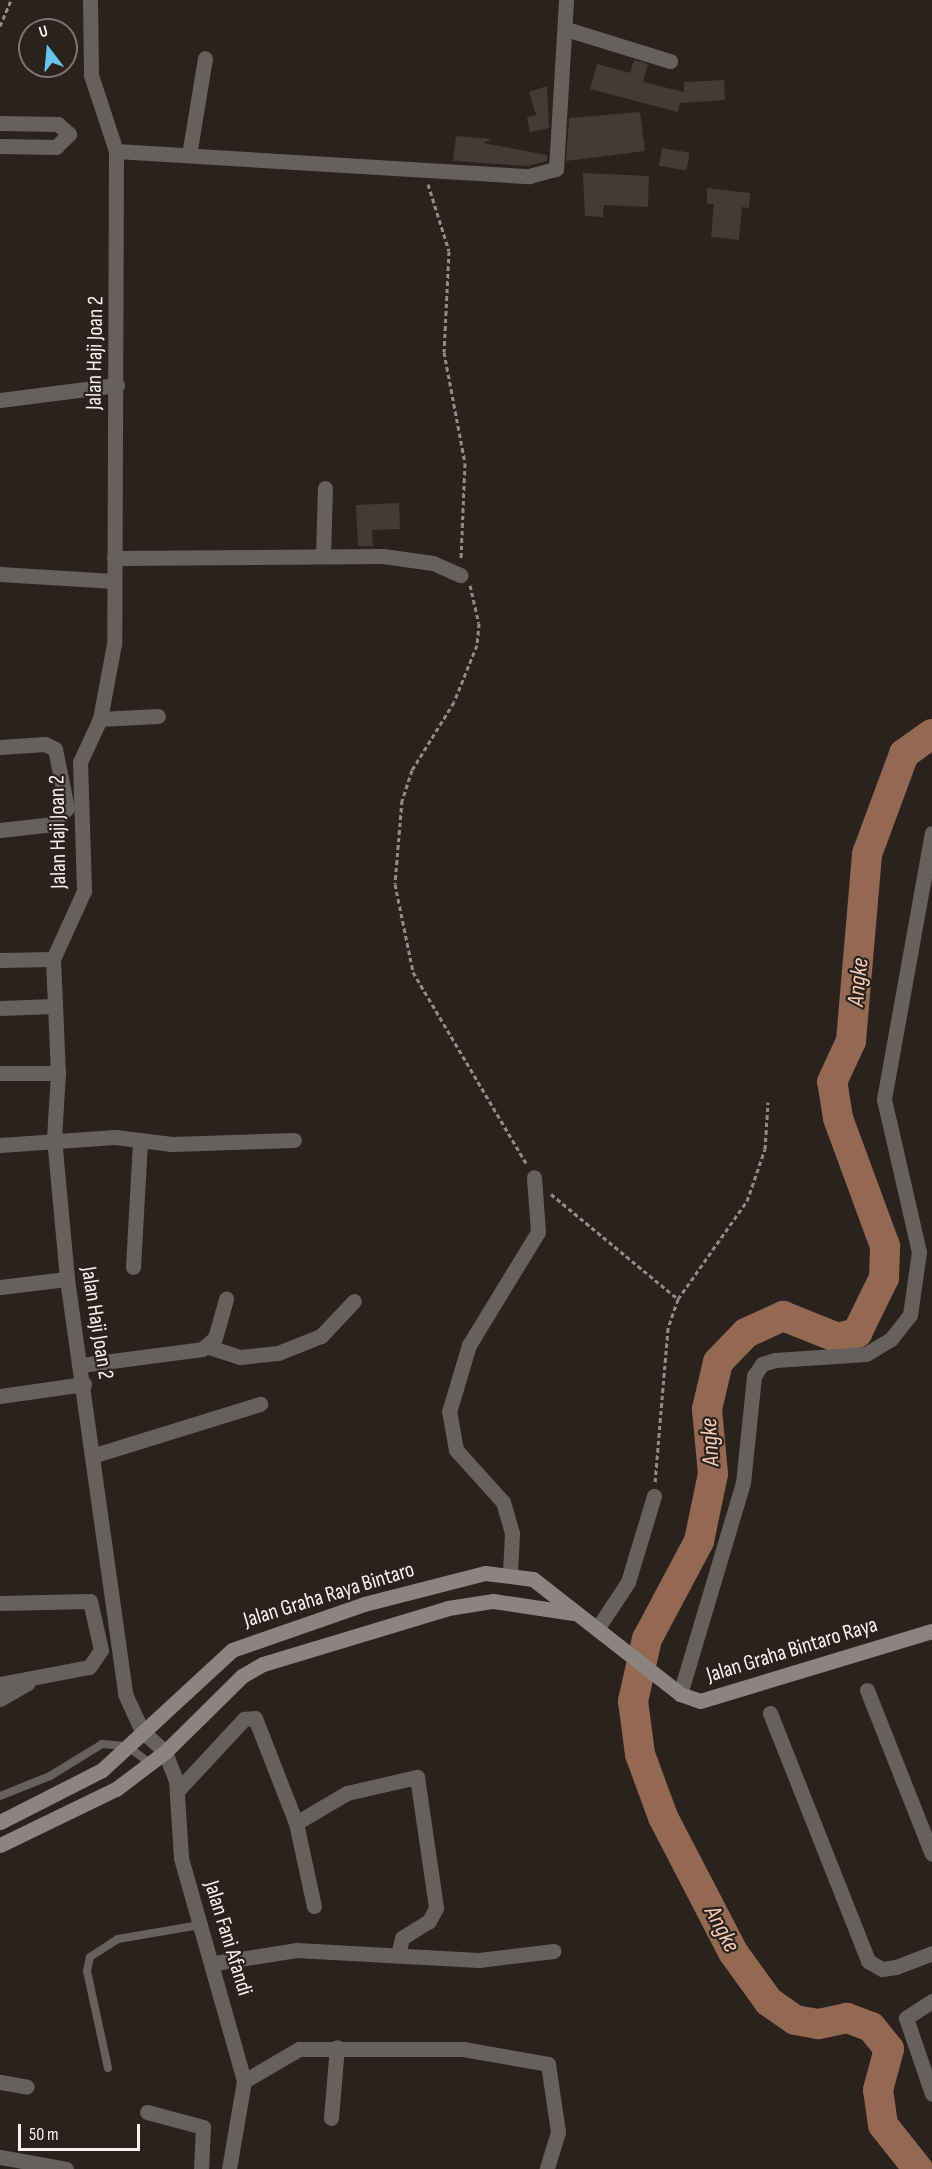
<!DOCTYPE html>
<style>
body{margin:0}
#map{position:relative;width:932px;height:2169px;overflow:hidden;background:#2b221e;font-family:"Sofia Sans Condensed",sans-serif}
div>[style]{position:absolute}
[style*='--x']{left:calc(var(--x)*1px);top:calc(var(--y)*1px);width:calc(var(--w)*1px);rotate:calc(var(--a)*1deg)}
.river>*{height:30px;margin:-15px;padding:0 15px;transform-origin:15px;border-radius:15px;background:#946951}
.building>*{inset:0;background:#443b36;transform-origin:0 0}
.path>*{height:3px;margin-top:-1.5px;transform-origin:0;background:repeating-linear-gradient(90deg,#938b88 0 4.5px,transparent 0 7.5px)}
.service>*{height:8px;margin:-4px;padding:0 4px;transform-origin:4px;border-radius:4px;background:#66615f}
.minor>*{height:15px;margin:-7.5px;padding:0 7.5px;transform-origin:7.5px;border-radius:7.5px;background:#66615f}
.tertiary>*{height:15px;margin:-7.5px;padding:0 7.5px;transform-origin:7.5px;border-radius:7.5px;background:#66615f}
.secondary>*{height:15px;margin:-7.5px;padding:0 7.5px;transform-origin:7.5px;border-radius:7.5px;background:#8b8480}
span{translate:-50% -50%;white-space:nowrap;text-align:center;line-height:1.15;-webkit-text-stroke:4.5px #2b221e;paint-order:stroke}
.street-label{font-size:22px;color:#f7f1ee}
.water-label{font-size:24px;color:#f6cbb4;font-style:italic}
.north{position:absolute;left:18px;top:18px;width:60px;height:60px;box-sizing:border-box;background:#2b221e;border:2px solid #7d7571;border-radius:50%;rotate:344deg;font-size:16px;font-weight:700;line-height:24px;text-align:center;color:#f7f1ee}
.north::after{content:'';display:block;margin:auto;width:21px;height:27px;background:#67c4ef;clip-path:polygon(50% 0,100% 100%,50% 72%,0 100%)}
.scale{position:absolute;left:18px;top:2124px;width:122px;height:27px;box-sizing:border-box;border:3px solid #f7f1ee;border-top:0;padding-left:8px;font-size:18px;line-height:21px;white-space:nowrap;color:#f7f1ee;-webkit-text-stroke:4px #2b221e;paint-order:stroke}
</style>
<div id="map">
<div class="river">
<div style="--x:918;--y:2169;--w:56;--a:-128.5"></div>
<div style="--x:883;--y:2125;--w:35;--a:-98"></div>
<div style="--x:878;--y:2090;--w:42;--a:-75"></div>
<div style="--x:889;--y:2049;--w:28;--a:-129"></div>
<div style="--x:871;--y:2027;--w:26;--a:-159"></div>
<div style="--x:847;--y:2018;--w:30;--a:168"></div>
<div style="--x:818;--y:2024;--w:23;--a:-170"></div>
<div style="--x:795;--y:2020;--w:32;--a:-145"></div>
<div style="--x:769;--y:2002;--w:62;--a:-125.8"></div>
<div style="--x:733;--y:1952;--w:152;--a:-117.4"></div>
<div style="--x:663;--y:1817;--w:67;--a:-110.1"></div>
<div style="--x:640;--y:1754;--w:53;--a:-97.5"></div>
<div style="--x:633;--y:1701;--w:64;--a:-77.3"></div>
<div style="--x:647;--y:1639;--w:111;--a:-62"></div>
<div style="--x:699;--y:1541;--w:68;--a:-78.2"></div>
<div style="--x:713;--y:1474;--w:65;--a:-95.3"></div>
<div style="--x:707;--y:1409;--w:48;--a:-76.8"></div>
<div style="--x:718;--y:1362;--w:40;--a:-46"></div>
<div style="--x:746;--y:1333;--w:41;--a:-24.7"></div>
<div style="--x:783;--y:1316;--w:59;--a:21.8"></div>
<div style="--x:838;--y:1338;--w:20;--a:-15"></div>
<div style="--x:857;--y:1333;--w:61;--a:-63.9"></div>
<div style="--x:884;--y:1278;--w:32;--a:-88"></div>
<div style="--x:885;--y:1246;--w:136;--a:-110.2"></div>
<div style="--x:838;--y:1118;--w:36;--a:-99"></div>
<div style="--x:832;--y:1082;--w:45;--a:-65.1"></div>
<div style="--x:851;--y:1041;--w:188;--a:-85.1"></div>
<div style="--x:867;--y:854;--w:107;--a:-69.7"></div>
<div style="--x:904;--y:754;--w:34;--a:-36"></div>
</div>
<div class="building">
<div style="clip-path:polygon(634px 60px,648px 64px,643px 82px,684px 92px,684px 82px,724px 80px,725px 100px,680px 103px,678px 112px,590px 89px,597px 64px,630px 73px)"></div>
<div style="clip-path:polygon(547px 86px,549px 128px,530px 132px,527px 117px,536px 115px,529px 92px)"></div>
<div style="clip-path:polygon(640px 112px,645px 151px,566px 161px,569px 118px)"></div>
<div style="clip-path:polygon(456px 136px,492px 139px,483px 143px,547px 155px,547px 161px,528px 166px,453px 161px)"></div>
<div style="left:662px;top:148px;width:28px;height:18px;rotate:10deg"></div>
<div style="clip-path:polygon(583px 173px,649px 176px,648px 207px,604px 205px,603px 217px,585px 216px)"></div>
<div style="clip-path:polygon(707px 188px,750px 193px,749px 208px,742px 207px,739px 240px,711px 237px,714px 204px,707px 204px)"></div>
<div style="clip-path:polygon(399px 503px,400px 529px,372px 530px,373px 546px,358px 546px,356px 505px)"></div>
</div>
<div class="path">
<div style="--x:0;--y:26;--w:28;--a:-67"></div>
<div style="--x:428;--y:184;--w:70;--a:72.6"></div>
<div style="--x:449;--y:251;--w:101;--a:92.8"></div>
<div style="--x:444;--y:352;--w:113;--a:79.3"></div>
<div style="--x:465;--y:463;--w:96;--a:92.4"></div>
<div style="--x:470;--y:585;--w:39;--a:77"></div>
<div style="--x:479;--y:623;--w:22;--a:95"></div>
<div style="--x:477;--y:645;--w:61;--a:112"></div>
<div style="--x:454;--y:702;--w:80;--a:121.7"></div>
<div style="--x:412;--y:770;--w:32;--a:108"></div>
<div style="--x:402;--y:800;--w:84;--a:94.8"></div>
<div style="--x:395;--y:884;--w:90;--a:78.4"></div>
<div style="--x:413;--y:972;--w:222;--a:59.4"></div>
<div style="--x:551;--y:1194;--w:165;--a:39.6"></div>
<div style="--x:678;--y:1299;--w:31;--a:109"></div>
<div style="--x:668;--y:1328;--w:155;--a:94.8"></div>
<div style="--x:678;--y:1299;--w:120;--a:-54.9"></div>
<div style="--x:747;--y:1201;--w:55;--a:-70.9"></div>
<div style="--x:765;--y:1149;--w:47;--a:-86.3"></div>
</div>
<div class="service">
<div style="--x:0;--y:1796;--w:54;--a:-21.8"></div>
<div style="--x:50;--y:1776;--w:61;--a:-31.6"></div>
<div style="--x:102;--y:1744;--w:25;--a:5"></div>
<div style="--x:127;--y:1746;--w:30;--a:37"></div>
<div style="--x:108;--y:2068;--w:99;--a:-102.2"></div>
<div style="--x:87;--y:1971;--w:14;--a:-78"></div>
<div style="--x:90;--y:1957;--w:33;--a:-33"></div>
<div style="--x:118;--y:1939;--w:83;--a:-9.7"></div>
</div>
<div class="minor">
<div style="--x:90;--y:0;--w:75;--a:89.2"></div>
<div style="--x:91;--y:75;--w:80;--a:71.8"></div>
<div style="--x:116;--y:151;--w:493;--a:90.2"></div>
<div style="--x:114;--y:644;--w:76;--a:100.6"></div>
<div style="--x:100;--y:719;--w:47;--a:114.9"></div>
<div style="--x:80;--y:762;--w:129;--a:88.2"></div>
<div style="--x:84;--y:891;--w:75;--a:114.5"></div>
<div style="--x:53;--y:959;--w:114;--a:87.5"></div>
<div style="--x:58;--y:1073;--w:65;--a:93.5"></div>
<div style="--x:54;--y:1138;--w:142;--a:84.7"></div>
<div style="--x:67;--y:1279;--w:419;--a:82"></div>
<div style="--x:125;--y:1694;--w:41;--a:65.3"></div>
<div style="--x:566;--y:29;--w:109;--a:17.1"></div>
<div style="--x:0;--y:123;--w:58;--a:1"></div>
<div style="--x:58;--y:124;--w:15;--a:42"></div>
<div style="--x:69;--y:134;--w:18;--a:135"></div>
<div style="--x:56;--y:147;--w:56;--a:-179"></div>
<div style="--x:116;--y:151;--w:414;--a:3.5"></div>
<div style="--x:529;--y:176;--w:28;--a:-15"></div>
<div style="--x:556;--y:169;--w:169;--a:-86.6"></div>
<div style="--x:189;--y:155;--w:98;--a:-80.6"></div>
<div style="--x:0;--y:400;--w:118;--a:-7.3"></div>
<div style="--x:323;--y:555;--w:67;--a:-88.3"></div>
<div style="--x:114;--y:558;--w:269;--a:-0.4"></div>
<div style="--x:383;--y:556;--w:50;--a:8"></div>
<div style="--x:433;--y:563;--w:30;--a:24"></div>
<div style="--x:0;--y:574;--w:114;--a:3.5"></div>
<div style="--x:100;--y:719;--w:58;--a:-3"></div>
<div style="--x:0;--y:747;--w:45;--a:-3.8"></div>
<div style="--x:45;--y:744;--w:11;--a:27"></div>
<div style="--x:55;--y:749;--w:60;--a:78.5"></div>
<div style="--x:67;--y:808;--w:21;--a:131"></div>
<div style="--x:53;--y:824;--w:53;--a:173.5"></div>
<div style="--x:0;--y:960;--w:53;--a:-1.1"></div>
<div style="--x:0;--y:1008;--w:53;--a:-2.2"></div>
<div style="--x:0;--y:1073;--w:58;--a:0"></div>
<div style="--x:0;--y:1145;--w:115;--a:-4"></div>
<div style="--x:115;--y:1137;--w:57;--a:7"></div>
<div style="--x:172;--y:1144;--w:122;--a:-1.9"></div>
<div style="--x:133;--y:1267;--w:127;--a:-86.8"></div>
<div style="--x:0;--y:1287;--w:67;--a:-6.8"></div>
<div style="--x:206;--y:1346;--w:36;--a:18"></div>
<div style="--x:240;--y:1357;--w:38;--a:-6"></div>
<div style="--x:278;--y:1353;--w:46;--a:-21.6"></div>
<div style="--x:321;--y:1336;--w:48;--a:-46.7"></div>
<div style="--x:81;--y:1365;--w:122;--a:-7.5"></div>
<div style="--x:202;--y:1349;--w:17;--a:-40"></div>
<div style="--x:215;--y:1338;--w:41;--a:-74.2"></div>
<div style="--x:0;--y:1396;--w:85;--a:-8.1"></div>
<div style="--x:95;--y:1455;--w:173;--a:-17.2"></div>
<div style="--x:510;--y:1573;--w:40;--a:-87.1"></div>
<div style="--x:512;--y:1533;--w:32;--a:-106"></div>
<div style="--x:503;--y:1502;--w:70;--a:-132.1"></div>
<div style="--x:456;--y:1450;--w:39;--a:-100"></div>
<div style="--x:449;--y:1412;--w:70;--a:-73.4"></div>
<div style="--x:469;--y:1345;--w:132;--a:-58.6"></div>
<div style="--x:538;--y:1232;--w:55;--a:-94.2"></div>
<div style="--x:0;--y:1603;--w:90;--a:-1.3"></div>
<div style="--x:90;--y:1601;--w:50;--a:77.3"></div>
<div style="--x:101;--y:1650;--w:21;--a:125"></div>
<div style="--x:89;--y:1667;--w:91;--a:169.2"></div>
<div style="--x:597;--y:1629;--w:56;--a:-56.6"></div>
<div style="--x:628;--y:1582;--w:90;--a:-73.2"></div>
<div style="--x:867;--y:1690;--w:176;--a:68.4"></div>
<div style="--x:680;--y:1694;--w:220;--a:-73.4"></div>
<div style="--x:743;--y:1483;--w:108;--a:-84.1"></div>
<div style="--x:754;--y:1376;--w:14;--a:-56"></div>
<div style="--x:762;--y:1364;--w:14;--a:-17"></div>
<div style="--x:775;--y:1360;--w:91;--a:-3.8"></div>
<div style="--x:866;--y:1354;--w:29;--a:-31"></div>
<div style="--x:891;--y:1339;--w:31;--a:-52"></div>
<div style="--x:910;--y:1315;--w:64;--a:-81.9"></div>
<div style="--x:919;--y:1252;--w:157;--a:-102.9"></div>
<div style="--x:884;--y:1099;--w:270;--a:-79.8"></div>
<div style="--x:0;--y:1699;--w:32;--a:-30"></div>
<div style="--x:770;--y:1713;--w:267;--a:68.4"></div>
<div style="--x:868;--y:1961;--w:16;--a:30"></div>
<div style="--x:882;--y:1969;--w:14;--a:-8"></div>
<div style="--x:896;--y:1967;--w:39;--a:-21"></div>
<div style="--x:179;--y:1789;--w:96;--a:-47.1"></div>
<div style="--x:244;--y:1719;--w:11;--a:-5"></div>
<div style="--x:255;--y:1718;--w:113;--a:68.7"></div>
<div style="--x:296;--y:1823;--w:85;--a:77.8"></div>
<div style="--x:296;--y:1823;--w:59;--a:-30.5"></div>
<div style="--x:347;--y:1793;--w:72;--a:-12.9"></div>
<div style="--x:417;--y:1777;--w:132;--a:81.7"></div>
<div style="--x:436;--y:1908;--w:15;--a:118"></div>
<div style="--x:429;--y:1921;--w:32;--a:148"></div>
<div style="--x:402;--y:1938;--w:18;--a:103"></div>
<div style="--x:215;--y:1963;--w:82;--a:-9.1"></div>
<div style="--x:296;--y:1950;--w:183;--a:3.1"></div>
<div style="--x:479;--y:1960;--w:75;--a:-6.9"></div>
<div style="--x:932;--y:2001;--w:31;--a:147"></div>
<div style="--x:906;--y:2018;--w:80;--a:71.1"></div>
<div style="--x:244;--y:2081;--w:64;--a:-30.2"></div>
<div style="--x:299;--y:2049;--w:164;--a:0"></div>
<div style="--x:463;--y:2049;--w:86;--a:10"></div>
<div style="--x:548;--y:2064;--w:69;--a:81.6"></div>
<div style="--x:558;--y:2132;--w:39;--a:107"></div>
<div style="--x:0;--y:2082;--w:27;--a:10"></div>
<div style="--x:147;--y:2112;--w:58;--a:15"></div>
<div style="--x:203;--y:2127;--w:42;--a:92.7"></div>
<div style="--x:331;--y:2118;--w:71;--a:-85.2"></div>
<div style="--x:0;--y:2157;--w:67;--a:10.3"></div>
</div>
<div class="tertiary">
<div style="--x:142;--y:1731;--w:31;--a:42"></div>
<div style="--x:165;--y:1752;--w:30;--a:69"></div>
<div style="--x:176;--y:1780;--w:78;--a:86.3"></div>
<div style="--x:181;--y:1858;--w:232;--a:74.2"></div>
<div style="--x:244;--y:2081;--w:89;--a:99.7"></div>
</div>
<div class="secondary">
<div style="--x:0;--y:1822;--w:114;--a:-27"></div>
<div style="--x:102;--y:1770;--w:177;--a:-42.7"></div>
<div style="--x:232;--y:1650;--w:140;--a:-19.2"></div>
<div style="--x:364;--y:1604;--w:125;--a:-14.4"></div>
<div style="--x:485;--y:1573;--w:48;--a:7.1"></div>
<div style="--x:533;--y:1579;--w:187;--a:38"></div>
<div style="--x:680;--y:1694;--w:21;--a:19"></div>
<div style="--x:700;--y:1701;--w:242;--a:-16.8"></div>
<div style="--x:0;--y:1845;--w:129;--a:-25.8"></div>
<div style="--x:116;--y:1789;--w:61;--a:-37.1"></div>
<div style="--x:165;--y:1752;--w:108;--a:-44.6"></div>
<div style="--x:242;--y:1676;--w:24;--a:-30"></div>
<div style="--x:263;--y:1664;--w:193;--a:-16.8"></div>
<div style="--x:448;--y:1608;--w:46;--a:-8.8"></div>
<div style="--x:493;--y:1601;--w:81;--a:8.5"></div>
</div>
<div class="street-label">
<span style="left:95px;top:353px;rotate:-89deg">Jalan Haji Joan 2</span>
<span style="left:58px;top:832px;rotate:-91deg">Jalan Haji Joan 2</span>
<span style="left:97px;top:1323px;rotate:81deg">Jalan Haji Joan 2</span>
<span style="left:329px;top:1595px;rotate:-17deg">Jalan Graha Raya Bintaro</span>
<span style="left:792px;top:1650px;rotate:-17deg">Jalan Graha Bintaro Raya</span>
<span style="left:228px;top:1938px;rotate:73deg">Jalan Fani Afandi</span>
</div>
<div class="water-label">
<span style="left:858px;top:982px;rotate:-84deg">Angke</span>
<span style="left:710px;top:1442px;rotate:-93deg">Angke</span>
<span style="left:722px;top:1929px;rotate:62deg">Angke</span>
</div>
<div class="north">U</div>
<div class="scale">50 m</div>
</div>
